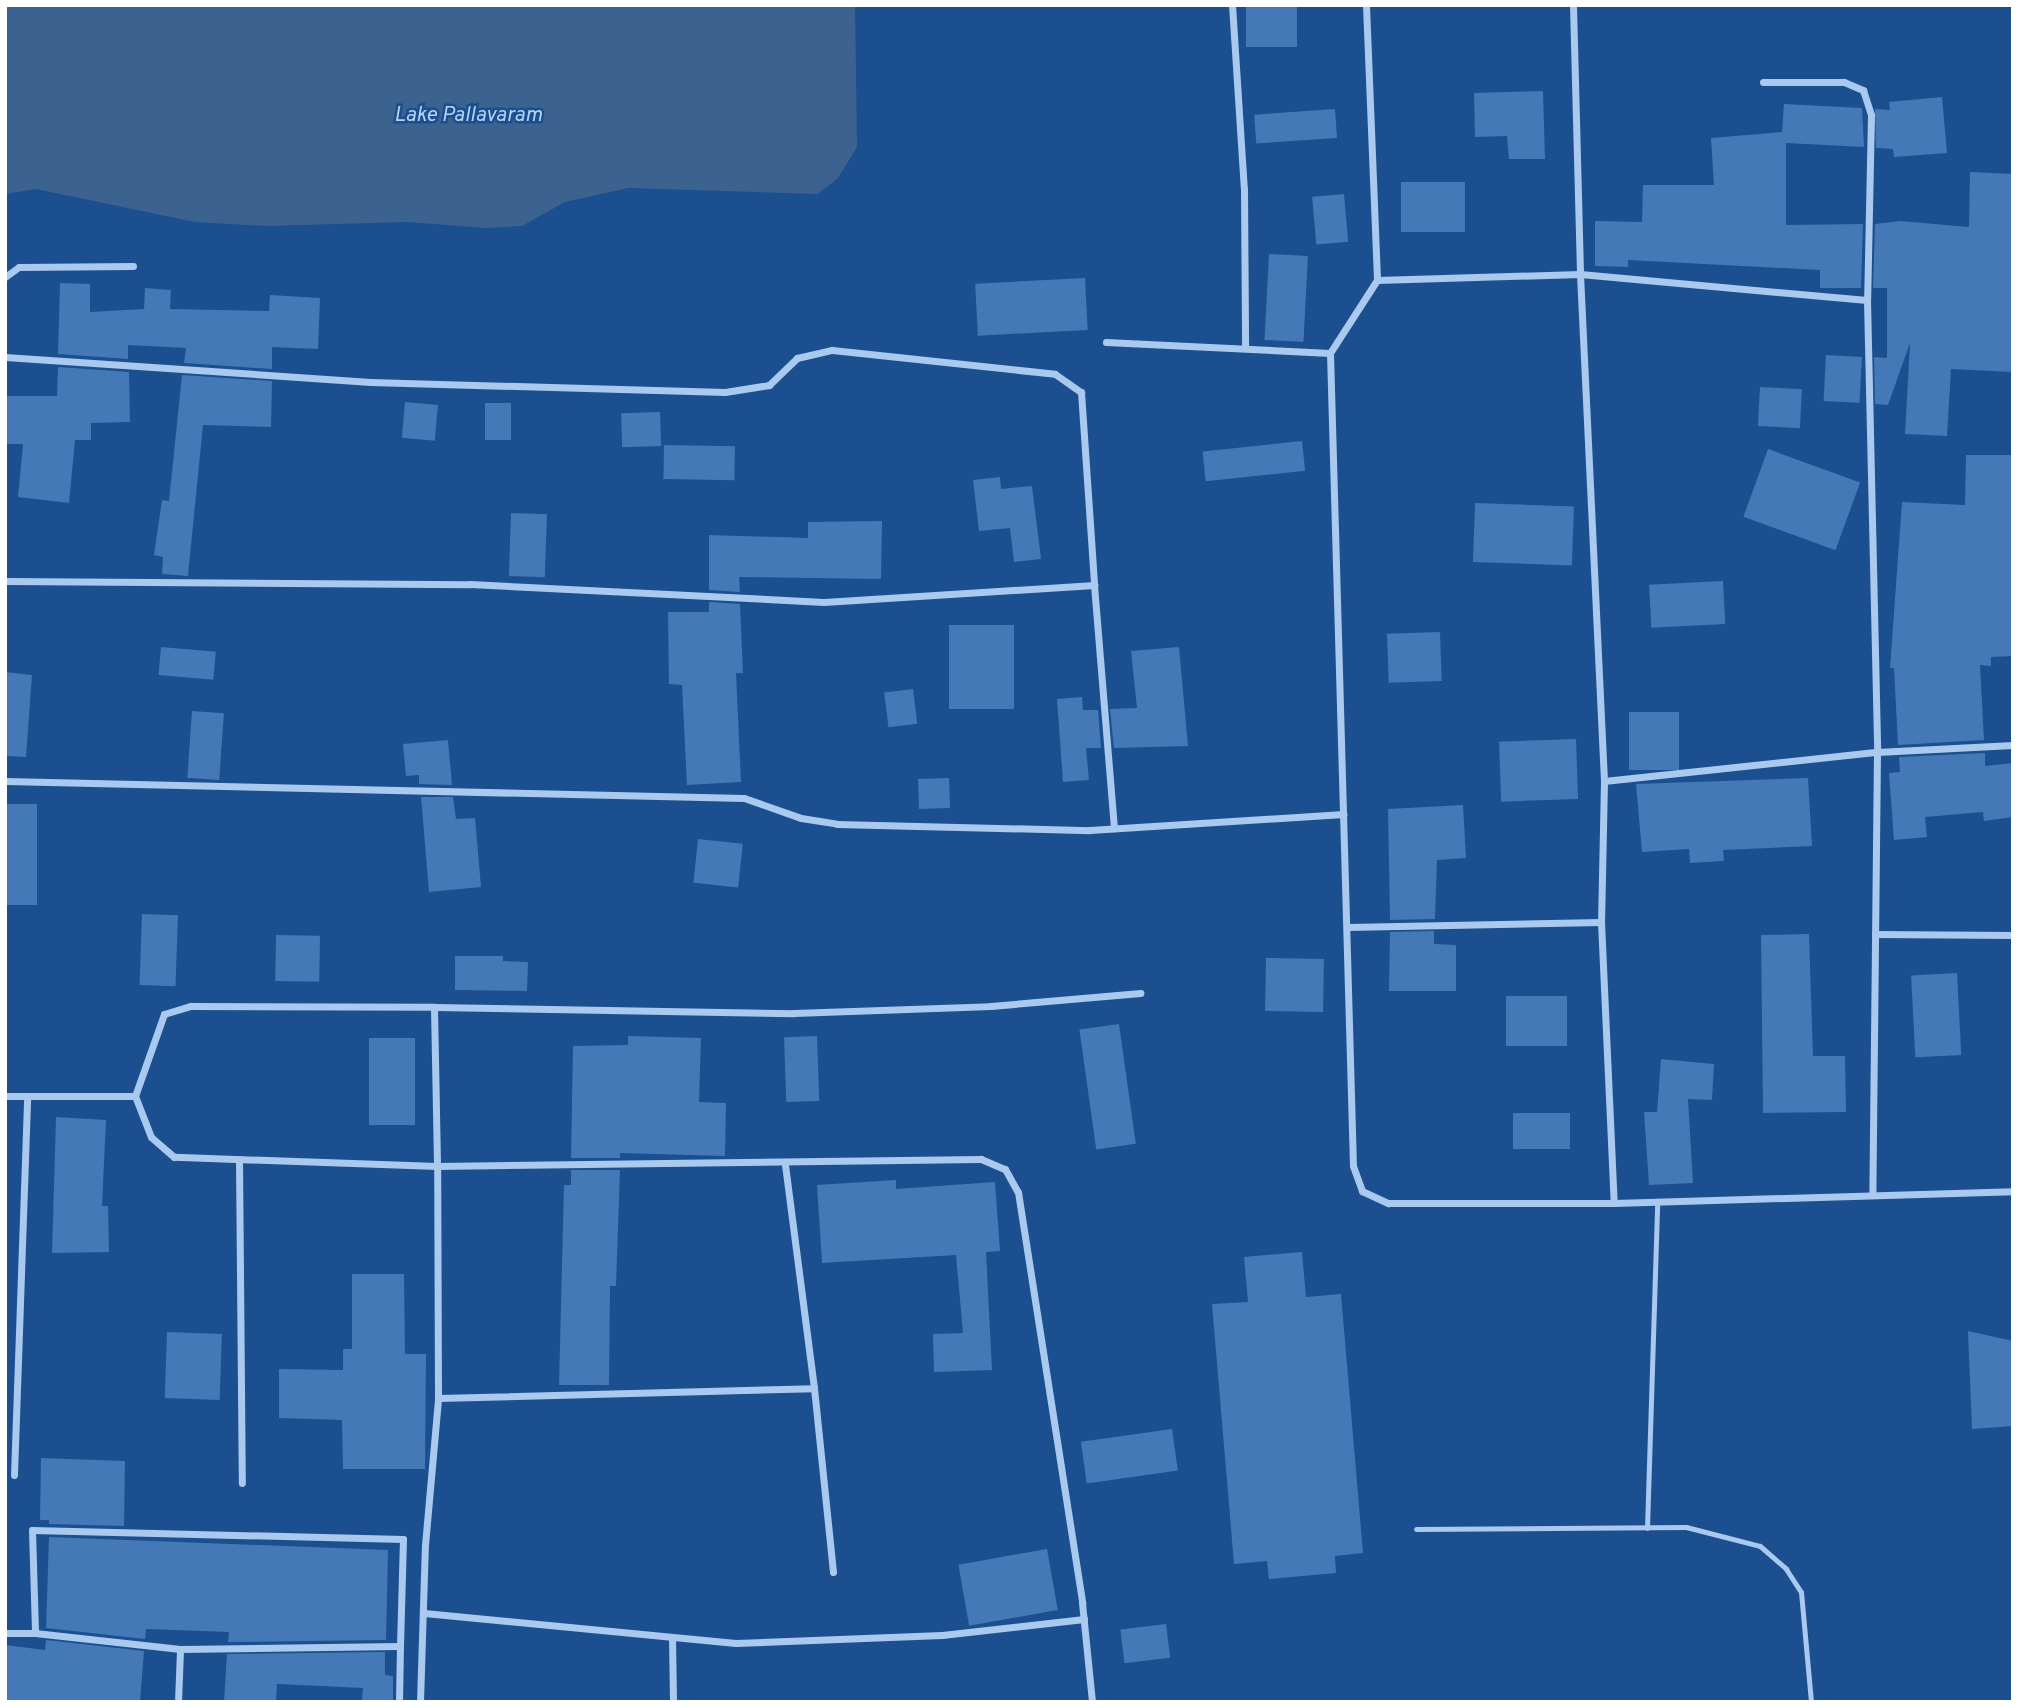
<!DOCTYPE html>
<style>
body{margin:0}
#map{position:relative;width:2018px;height:1707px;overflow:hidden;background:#1b4f8f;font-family:Overpass,sans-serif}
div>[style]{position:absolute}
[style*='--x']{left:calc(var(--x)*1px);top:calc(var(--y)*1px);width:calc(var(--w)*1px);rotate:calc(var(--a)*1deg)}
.water>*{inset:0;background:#3c6290}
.building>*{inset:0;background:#4478b7;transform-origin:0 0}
.lane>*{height:5px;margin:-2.5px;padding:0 2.5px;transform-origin:2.5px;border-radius:2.5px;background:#a9c9ee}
.street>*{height:7px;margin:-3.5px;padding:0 3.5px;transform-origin:3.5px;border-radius:3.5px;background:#a9c9ee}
span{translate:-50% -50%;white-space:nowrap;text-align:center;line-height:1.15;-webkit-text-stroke:5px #1b4f8f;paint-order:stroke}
.water-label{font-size:21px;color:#b5d3f5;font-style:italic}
.frame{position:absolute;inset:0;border:7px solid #fff;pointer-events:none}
</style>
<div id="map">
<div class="water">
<div style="clip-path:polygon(5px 5px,855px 5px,857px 147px,838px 178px,818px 194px,628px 188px,565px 202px,522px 226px,486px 228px,408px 222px,265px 226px,195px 222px,36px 189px,5px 194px)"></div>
</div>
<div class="building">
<div style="left:1246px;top:5px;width:51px;height:42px"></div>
<div style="clip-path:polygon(1543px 91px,1545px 159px,1509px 159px,1507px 136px,1475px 137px,1474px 93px)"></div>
<div style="clip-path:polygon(1942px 97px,1947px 153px,1894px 157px,1893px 149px,1876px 148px,1875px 109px,1890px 110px,1889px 102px)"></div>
<div style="clip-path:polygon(1784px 104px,1862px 108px,1864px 147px,1786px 143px,1786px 225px,1863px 224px,1861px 288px,1820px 288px,1820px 270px,1628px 260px,1628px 267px,1595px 266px,1595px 221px,1642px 222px,1643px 185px,1714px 185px,1711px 138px,1782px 132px)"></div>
<div style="left:1335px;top:109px;width:29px;height:81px;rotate:86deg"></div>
<div style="clip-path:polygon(1970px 172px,2013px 174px,2013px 372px,1951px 369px,1947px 436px,1905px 434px,1910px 343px,1888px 405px,1875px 404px,1874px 357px,1887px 358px,1887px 288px,1873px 288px,1875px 224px,1900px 221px,1969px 227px)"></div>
<div style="left:1465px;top:182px;width:50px;height:64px;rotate:90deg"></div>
<div style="left:1344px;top:194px;width:48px;height:32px;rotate:85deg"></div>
<div style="left:1269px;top:254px;width:39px;height:86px;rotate:3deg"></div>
<div style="left:1085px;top:278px;width:52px;height:110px;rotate:87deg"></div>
<div style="clip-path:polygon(60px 283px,90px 284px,90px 312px,144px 309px,145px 288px,171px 290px,170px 309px,269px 311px,270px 295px,320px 298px,318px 349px,272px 347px,272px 369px,184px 363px,186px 348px,128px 345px,128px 359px,58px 354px)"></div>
<div style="left:1826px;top:355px;width:36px;height:46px;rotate:3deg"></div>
<div style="clip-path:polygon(58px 367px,129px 372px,130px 422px,91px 423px,91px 440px,75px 440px,69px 503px,18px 497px,23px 444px,6px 444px,6px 396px,57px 396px)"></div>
<div style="clip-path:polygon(182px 375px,272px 381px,271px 427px,203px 425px,188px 576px,162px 574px,163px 557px,154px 555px,162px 500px,169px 501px)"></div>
<div style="left:1760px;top:387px;width:42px;height:39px;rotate:3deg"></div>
<div style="left:405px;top:402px;width:33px;height:36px;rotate:5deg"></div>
<div style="left:485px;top:403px;width:26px;height:37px"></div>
<div style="left:660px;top:412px;width:34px;height:39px;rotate:88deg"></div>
<div style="left:1302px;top:441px;width:30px;height:100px;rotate:84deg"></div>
<div style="left:664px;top:445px;width:71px;height:34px;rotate:1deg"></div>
<div style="left:1768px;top:449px;width:98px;height:72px;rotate:20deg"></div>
<div style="clip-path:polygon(1966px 455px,2013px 455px,2013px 656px,1991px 657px,1991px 666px,1980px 665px,1984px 740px,1898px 745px,1894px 668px,1890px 668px,1902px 502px,1965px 505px)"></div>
<div style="clip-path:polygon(1000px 477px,1001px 489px,1032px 486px,1041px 559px,1014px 562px,1010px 528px,979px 531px,973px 480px)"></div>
<div style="left:1475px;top:503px;width:99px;height:59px;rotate:2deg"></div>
<div style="left:511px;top:513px;width:36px;height:63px;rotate:2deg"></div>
<div style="clip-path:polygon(882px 521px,881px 579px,739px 577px,740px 592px,709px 590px,709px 535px,808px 538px,808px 522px)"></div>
<div style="left:1723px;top:581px;width:43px;height:74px;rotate:87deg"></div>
<div style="clip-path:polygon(709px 602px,740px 604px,743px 673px,736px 673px,741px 782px,687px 785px,682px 685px,669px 684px,668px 612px,709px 612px)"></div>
<div style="left:949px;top:625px;width:65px;height:84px"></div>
<div style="left:1440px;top:632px;width:49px;height:53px;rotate:88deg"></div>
<div style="left:161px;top:647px;width:55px;height:28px;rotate:5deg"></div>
<div style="clip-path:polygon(1179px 647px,1188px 746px,1114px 748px,1110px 709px,1137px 708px,1131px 651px)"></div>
<div style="clip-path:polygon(5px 672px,32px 675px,26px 757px,5px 756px)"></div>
<div style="left:913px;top:689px;width:35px;height:29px;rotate:83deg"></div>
<div style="clip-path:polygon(1082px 697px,1083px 710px,1098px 710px,1101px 748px,1086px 748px,1089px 780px,1063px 782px,1057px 699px)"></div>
<div style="left:192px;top:711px;width:32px;height:67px;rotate:4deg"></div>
<div style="left:1629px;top:712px;width:50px;height:58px"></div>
<div style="left:1576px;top:739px;width:60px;height:77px;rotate:88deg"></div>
<div style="clip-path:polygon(448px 740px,452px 785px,419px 784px,419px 775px,406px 776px,403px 744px)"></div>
<div style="clip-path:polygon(1985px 753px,1985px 766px,2013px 763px,2013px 817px,1984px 821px,1983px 812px,1925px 817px,1927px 837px,1894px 840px,1889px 773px,1900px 772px,1899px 757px)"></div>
<div style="left:949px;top:778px;width:30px;height:31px;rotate:88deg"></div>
<div style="clip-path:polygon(1808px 778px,1812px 846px,1723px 850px,1724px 861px,1690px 863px,1689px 849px,1642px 852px,1636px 784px)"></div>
<div style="clip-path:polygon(421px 797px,453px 797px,456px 819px,475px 818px,481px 887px,429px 892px)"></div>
<div style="left:5px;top:804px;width:32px;height:101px"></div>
<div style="clip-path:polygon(1463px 805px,1466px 858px,1437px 860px,1435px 919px,1390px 920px,1388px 809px)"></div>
<div style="left:698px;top:839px;width:45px;height:44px;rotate:6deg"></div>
<div style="left:142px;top:914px;width:36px;height:71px;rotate:2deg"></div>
<div style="clip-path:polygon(1434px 931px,1434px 944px,1456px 945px,1456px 991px,1389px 991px,1390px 932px)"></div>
<div style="clip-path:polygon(1809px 934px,1813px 1056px,1845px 1056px,1846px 1112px,1763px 1113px,1761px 935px)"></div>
<div style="left:276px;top:935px;width:44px;height:46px;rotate:1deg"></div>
<div style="clip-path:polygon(455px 956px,503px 956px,503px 961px,528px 962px,527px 991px,455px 990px)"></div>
<div style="left:1266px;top:958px;width:58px;height:53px;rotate:1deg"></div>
<div style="left:1957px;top:973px;width:82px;height:46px;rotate:87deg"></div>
<div style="left:1567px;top:996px;width:50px;height:61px;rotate:90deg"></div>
<div style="left:1119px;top:1024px;width:121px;height:40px;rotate:82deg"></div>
<div style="clip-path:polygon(628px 1036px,701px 1038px,699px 1102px,726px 1103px,725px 1156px,620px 1153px,620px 1158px,571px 1158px,573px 1046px,628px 1045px)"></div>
<div style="left:817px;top:1036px;width:65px;height:33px;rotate:88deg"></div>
<div style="left:369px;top:1038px;width:46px;height:87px"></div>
<div style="clip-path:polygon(1661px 1059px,1714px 1064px,1712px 1100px,1688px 1099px,1693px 1183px,1649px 1185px,1644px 1112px,1657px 1112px)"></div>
<div style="left:1513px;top:1113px;width:57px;height:36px"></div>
<div style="clip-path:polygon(56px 1117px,106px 1120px,102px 1206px,108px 1206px,109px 1252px,52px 1253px)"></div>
<div style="clip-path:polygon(571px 1170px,620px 1170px,616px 1286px,610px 1286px,609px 1385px,559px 1385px,564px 1185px,571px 1185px)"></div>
<div style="clip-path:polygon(896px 1180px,896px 1189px,995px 1182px,1000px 1251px,986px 1252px,992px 1370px,934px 1372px,933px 1334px,963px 1333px,956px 1255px,822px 1263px,817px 1185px)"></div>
<div style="clip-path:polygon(1302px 1252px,1306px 1297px,1341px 1294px,1363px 1553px,1335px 1556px,1336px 1573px,1269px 1579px,1267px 1561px,1234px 1564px,1212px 1304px,1248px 1302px,1244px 1257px)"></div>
<div style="clip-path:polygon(352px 1274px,404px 1274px,405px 1354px,426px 1354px,425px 1469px,343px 1469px,342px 1420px,279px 1418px,279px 1369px,343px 1370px,343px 1349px,352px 1349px)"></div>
<div style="clip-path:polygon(1968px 1331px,2013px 1341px,2013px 1426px,1972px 1429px)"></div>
<div style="left:167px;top:1332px;width:55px;height:66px;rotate:2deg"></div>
<div style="left:1172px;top:1429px;width:42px;height:92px;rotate:82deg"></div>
<div style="clip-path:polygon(41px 1458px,125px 1461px,124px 1526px,49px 1524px,49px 1520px,40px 1520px)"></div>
<div style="clip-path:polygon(49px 1537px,388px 1550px,386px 1640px,228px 1642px,229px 1632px,146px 1629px,145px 1639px,46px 1628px)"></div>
<div style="left:1047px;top:1549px;width:62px;height:90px;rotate:80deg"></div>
<div style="left:1166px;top:1624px;width:34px;height:46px;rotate:83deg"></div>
<div style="clip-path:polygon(46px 1640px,144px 1651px,140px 1702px,5px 1702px,5px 1645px,45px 1650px)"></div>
<div style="clip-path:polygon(385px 1652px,385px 1675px,393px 1676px,393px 1702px,362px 1702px,363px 1688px,277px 1684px,276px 1702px,224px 1702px,227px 1654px)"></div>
</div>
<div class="lane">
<div style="--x:1647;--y:1528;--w:326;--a:-88.2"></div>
<div style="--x:1416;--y:1529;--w:270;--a:-0.4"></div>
<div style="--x:1686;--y:1527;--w:76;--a:14.4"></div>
<div style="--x:1760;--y:1546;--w:35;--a:41"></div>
<div style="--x:1786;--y:1569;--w:27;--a:57"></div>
<div style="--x:1801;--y:1592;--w:110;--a:84.8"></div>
</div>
<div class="street">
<div style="--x:1232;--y:5;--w:184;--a:86.3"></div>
<div style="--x:1244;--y:189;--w:159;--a:89.6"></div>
<div style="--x:1366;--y:5;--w:275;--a:87.7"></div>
<div style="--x:1377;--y:280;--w:203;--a:-1.7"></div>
<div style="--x:1580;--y:274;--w:288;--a:5.2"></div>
<div style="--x:1867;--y:300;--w:452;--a:88.7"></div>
<div style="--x:1877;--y:752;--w:442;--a:90.6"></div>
<div style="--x:1573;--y:5;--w:269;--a:88.5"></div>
<div style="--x:1580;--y:274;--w:508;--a:87.29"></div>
<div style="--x:1604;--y:781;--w:141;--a:91.2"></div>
<div style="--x:1601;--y:922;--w:281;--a:87.4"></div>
<div style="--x:1763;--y:82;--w:81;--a:0"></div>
<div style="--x:1844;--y:82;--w:21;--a:23"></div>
<div style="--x:1863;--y:90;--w:26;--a:72"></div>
<div style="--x:1871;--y:115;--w:185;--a:91.2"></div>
<div style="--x:5;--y:277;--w:17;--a:-36"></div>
<div style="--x:19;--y:267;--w:114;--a:-0.5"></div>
<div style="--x:1377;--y:280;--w:87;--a:122.8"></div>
<div style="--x:1330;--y:353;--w:813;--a:88.38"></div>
<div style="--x:1353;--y:1166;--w:27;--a:70"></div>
<div style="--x:1362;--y:1191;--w:29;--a:25"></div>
<div style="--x:1388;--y:1203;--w:226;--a:0"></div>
<div style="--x:1614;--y:1203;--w:399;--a:-1.7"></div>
<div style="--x:1106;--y:342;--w:224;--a:2.8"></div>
<div style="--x:5;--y:357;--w:366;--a:3.9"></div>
<div style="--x:370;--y:382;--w:355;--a:1.6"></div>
<div style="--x:725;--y:392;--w:45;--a:-9"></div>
<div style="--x:769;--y:385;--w:39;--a:-44"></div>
<div style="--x:797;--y:358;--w:36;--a:-13"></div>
<div style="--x:832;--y:350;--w:224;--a:6.1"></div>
<div style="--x:1055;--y:374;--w:32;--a:35"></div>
<div style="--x:1081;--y:392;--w:193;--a:86.1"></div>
<div style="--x:5;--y:581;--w:465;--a:0.4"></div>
<div style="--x:470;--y:584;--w:354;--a:2.9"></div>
<div style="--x:824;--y:602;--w:271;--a:-3.6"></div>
<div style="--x:1094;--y:585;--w:244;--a:85.3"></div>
<div style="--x:5;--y:781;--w:739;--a:1.32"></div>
<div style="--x:744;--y:798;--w:60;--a:19.3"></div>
<div style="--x:801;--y:818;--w:36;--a:9"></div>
<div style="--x:837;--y:824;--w:253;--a:1.4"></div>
<div style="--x:1090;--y:830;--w:254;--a:-3.6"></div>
<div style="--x:1604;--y:781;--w:275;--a:-6.1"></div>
<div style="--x:1877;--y:752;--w:136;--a:-2.9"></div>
<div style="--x:1347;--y:927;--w:254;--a:-1.1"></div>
<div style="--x:1875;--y:934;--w:138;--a:0.4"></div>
<div style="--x:191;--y:1006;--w:243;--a:0.2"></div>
<div style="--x:434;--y:1007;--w:159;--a:88.9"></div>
<div style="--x:437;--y:1166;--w:263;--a:-178"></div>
<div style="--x:174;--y:1157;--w:30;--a:-139"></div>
<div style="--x:151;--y:1137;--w:44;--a:-111.3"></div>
<div style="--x:135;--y:1096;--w:87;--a:-70.5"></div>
<div style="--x:164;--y:1014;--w:28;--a:-17"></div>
<div style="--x:434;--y:1007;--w:360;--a:1"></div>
<div style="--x:794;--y:1013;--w:197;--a:-2"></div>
<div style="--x:991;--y:1006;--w:150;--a:-5"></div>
<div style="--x:5;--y:1096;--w:130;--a:0"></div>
<div style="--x:239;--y:1159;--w:324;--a:89.5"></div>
<div style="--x:814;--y:1388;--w:185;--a:84.1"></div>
<div style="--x:438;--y:1398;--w:376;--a:-1.5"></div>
<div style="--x:814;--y:1388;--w:226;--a:-97.4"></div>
<div style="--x:14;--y:1475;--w:379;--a:-88"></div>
<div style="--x:424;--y:1613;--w:313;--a:5.5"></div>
<div style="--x:736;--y:1643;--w:206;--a:-2.2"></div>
<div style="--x:942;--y:1635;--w:143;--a:-6.4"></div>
<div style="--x:5;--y:1633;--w:30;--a:0"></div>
<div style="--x:672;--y:1637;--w:65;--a:89.1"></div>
<div style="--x:178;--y:1702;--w:53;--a:-87.8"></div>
<div style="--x:399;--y:1702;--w:56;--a:-89"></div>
<div style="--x:400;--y:1646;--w:107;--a:-88.4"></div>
<div style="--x:403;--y:1539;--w:371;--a:-178.6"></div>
<div style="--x:32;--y:1530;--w:103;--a:88.3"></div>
<div style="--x:35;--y:1633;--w:146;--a:6.3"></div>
<div style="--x:180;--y:1649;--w:220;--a:-0.8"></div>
<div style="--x:420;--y:1702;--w:157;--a:-88.2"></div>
<div style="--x:425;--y:1545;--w:148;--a:-84.9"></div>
<div style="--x:438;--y:1398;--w:232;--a:-90.2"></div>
<div style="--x:437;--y:1166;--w:544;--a:-0.74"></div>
<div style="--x:981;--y:1159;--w:26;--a:23"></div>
<div style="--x:1005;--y:1169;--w:26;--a:61"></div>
<div style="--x:1018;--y:1192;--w:416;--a:81.1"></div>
<div style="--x:1082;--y:1603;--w:100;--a:84.2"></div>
</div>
<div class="water-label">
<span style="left:468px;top:116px">Lake Pallavaram</span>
</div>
<div class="frame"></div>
</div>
